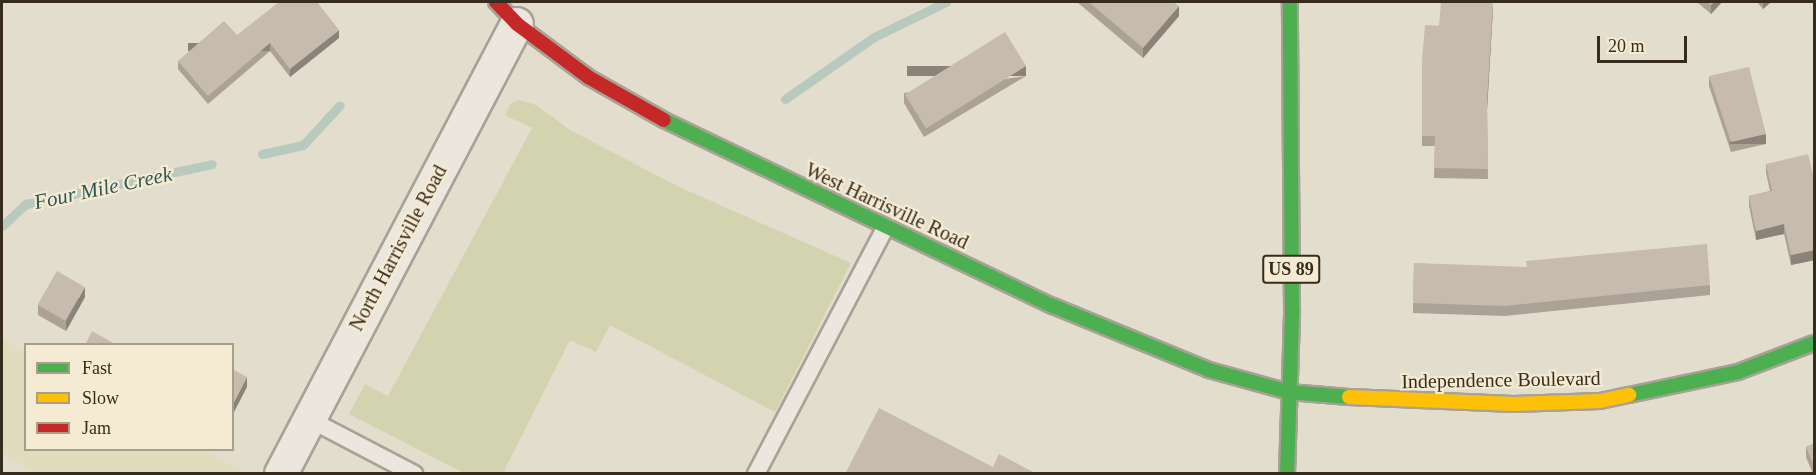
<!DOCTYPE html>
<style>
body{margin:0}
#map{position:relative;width:1816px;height:475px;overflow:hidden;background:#e3ddcd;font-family:Georgia,serif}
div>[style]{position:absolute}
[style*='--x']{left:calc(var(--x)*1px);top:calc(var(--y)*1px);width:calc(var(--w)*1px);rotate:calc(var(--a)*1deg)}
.farmland>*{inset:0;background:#e2dcbe}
.green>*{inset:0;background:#d2d3af}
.stream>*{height:9px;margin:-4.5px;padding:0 4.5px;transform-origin:4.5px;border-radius:4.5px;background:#b8c9bf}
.roads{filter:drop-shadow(2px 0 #a8a296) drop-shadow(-2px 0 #a8a296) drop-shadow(0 2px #a8a296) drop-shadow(0 -2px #a8a296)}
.lane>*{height:16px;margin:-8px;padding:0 8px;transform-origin:8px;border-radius:8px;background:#ece7de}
.street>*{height:32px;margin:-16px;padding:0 16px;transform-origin:16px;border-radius:16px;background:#ece7de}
.fast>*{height:14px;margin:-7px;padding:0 7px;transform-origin:7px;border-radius:7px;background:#4caf50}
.slow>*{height:14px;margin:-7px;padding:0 7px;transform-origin:7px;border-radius:7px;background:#ffc107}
.jam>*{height:14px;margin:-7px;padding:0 7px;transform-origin:7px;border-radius:7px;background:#c62828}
.wall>*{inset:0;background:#aba196}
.shaded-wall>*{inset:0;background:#8b837a;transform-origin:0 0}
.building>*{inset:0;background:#c7bbae;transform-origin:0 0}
span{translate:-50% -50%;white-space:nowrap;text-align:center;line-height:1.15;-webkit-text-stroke:4.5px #f5ebd3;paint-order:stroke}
.shield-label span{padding:2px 4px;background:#f5ebd3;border:2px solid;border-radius:4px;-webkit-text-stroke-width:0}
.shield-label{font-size:18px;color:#372b1e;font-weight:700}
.street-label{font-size:20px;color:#372b1e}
.water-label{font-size:21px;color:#2e5655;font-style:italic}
.frame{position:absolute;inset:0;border:3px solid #372b1e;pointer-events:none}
.legend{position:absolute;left:24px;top:343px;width:210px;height:108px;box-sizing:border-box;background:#f5ebd3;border:2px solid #a99e8b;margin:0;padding:8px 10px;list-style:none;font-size:18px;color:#372b1e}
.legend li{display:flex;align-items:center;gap:12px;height:30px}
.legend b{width:30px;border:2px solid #a99e8b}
.scale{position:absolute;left:1597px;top:36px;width:90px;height:27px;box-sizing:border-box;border:3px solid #372b1e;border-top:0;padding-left:8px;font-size:18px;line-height:21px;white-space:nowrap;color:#372b1e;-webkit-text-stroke:4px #f5ebd3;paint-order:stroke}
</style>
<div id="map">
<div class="farmland">
<div style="clip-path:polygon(2px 339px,25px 352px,26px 450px,203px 450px,246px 473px,37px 473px,2px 454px)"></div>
</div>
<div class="green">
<div style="clip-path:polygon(519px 100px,536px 105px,570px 130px,677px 186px,851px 263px,775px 412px,610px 325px,596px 352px,570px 340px,504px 471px,508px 473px,464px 473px,349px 414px,365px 384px,388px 396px,532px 128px,505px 115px,511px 103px)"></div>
</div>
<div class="stream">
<div style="--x:785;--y:99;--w:108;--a:-34.9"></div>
<div style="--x:874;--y:37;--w:80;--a:-25.9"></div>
<div style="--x:262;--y:154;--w:42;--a:-12.4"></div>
<div style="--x:303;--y:145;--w:54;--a:-47.2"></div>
<div style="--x:2;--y:226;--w:33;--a:-43"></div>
<div style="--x:26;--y:204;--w:190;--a:-12.1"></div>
</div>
<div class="roads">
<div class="lane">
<div style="--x:309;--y:419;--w:119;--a:27.6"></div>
<div style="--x:756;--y:474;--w:278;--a:-62.3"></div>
</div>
<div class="street">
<div style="--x:281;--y:474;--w:508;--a:-62.33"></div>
</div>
<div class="fast">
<div style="--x:664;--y:120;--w:431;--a:25.6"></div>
<div style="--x:1053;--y:306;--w:169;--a:22.3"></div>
<div style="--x:1209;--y:370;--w:83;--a:15.4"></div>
<div style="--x:1289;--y:392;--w:60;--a:4.8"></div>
<div style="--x:1629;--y:395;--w:111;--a:-11.9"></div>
<div style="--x:1738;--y:372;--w:81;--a:-20.9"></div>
<div style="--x:1287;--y:474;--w:163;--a:-88.2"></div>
<div style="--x:1292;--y:311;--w:309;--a:-90.4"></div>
</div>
<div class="slow">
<div style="--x:1349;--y:397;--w:165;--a:2.4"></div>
<div style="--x:1514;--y:404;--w:86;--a:-2"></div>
<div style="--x:1600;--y:401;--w:30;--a:-12"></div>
</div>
<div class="jam">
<div style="--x:496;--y:2;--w:30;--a:46"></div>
<div style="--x:517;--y:24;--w:89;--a:36.7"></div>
<div style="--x:588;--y:77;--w:87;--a:29.5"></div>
</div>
</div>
<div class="wall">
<div style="clip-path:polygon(1077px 2px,1173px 2px,1179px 16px,1143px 58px)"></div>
<div style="clip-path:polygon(1697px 2px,1722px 2px,1711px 14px)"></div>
<div style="clip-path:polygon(1757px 2px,1771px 2px,1763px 9px)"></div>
<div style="clip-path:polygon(1493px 8px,1487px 108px,1488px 179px,1434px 178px,1435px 146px,1422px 146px,1422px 61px,1439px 26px)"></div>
<div style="clip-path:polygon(237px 35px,339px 38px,290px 77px,270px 51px,208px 104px,178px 69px,178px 61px)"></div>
<div style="clip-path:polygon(1026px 76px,924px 137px,904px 103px,904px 93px)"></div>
<div style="clip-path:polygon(1709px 76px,1766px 144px,1731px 152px,1709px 86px)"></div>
<div style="clip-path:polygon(1766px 164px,1815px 183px,1815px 260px,1791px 265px,1784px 234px,1756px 240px,1749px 206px,1749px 196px,1770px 191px,1766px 173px)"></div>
<div style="clip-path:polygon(1414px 263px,1710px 285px,1710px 295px,1505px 316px,1413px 313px)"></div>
<div style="clip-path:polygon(85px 297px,66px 331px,38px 315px,38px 305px)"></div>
<div style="clip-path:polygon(1815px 443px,1815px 474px,1813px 474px,1806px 457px,1806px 447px)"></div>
</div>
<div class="shaded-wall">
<div style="clip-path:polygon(1493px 2px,1493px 8px,1487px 110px,1487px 100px)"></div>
<div style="clip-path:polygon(1714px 2px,1722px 2px,1711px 14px,1711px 5px)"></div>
<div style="clip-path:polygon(1763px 2px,1771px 2px,1763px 9px)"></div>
<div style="clip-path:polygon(1179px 6px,1179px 16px,1143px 58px,1143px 48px)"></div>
<div style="clip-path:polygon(339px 30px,339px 38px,290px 77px,290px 69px)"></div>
<div style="left:270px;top:43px;width:8px;height:82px;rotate:90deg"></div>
<div style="left:1026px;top:66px;width:10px;height:119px;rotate:90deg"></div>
<div style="left:1766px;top:134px;width:10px;height:36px;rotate:90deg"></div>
<div style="clip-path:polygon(1784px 224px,1784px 234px,1756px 240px,1756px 231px)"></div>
<div style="clip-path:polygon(1815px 250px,1815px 260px,1791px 265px,1791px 255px)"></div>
<div style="clip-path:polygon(85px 287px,85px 297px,66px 331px,66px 321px)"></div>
<div style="clip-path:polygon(247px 377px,247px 387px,232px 416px,232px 406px)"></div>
</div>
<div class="building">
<div style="clip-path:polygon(279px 2px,317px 2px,339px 30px,290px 69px,270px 43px,208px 96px,178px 61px,224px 21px,237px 35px)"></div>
<div style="clip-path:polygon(1089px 2px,1173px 2px,1179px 6px,1143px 48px)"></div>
<div style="clip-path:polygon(1441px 2px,1493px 2px,1487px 100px,1488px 169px,1434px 168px,1435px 136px,1422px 136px,1422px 61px,1425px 25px,1439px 26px)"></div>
<div style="clip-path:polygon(1707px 2px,1714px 2px,1711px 5px)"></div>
<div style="left:1005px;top:32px;width:40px;height:118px;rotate:58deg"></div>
<div style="clip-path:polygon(1749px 67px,1766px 134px,1731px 142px,1709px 76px)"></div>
<div style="clip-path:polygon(1808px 154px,1815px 183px,1815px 250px,1791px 255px,1784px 224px,1756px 231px,1749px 196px,1772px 191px,1766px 164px)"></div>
<div style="clip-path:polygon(1707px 244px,1710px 285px,1505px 306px,1413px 303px,1414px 263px,1527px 267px,1526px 261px)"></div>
<div style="left:57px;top:271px;width:32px;height:39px;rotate:30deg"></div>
<div style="clip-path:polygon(92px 331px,117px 345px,85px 345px)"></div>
<div style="clip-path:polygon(232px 369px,247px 377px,232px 406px)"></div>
<div style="clip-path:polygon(879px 408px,993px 467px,999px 454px,1037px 474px,845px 474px)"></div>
<div style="clip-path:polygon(1815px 443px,1815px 468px,1806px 447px)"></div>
</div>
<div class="shield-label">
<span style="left:1291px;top:269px">US 89</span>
</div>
<div class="street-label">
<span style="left:887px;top:206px;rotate:25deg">West Harrisville Road</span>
<span style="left:398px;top:248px;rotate:-62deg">North Harrisville Road</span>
<span style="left:1501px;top:380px;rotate:-1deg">Independence Boulevard</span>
</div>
<div class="water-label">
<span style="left:103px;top:188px;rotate:-12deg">Four Mile Creek</span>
</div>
<div class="frame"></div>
<ul class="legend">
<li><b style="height:8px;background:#4caf50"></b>Fast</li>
<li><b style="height:8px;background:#ffc107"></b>Slow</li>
<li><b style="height:8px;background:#c62828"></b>Jam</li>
</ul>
<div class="scale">20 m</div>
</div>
